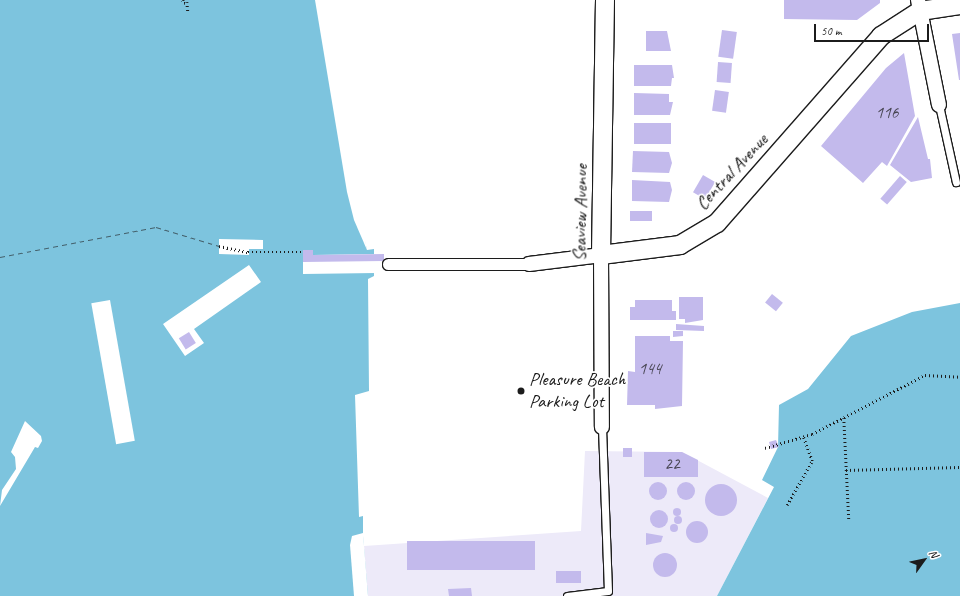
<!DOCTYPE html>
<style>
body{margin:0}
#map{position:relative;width:960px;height:596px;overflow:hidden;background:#fff;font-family:Caveat,sans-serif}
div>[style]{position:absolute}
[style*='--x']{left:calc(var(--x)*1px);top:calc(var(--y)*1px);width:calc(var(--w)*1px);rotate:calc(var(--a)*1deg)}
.built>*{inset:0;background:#edeaf9}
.water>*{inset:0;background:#7dc4de}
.pier>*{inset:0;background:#fff;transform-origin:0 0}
.ferry>*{height:1px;margin-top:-0.5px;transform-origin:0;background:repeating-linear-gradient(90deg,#435f6a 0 5px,transparent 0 9px)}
.building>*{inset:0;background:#c3baec;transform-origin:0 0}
.round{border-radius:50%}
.path>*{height:2.5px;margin-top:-1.25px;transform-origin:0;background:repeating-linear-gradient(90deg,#1c1c1c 0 1px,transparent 0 4px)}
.roads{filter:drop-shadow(1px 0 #1c1c1c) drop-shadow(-1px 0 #1c1c1c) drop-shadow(0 1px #1c1c1c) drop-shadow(0 -1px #1c1c1c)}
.service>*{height:7px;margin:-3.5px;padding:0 3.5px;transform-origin:3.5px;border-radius:3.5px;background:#fff}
.pedestrian>*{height:11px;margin:-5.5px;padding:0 5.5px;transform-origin:5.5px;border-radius:5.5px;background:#fff}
.minor>*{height:14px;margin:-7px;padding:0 7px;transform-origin:7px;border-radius:7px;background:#fff}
.tertiary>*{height:18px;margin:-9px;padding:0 9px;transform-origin:9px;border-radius:9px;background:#fff}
.dots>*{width:11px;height:11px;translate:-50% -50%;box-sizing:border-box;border:2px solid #fff;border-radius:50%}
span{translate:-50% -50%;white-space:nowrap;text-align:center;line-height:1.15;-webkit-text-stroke:3.5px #fff;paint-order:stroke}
.number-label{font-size:17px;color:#464450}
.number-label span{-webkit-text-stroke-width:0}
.street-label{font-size:19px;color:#1c1c1c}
.poi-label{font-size:19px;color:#1c1c1c}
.left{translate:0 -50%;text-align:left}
.north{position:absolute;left:904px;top:540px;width:40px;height:40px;-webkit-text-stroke:3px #fff;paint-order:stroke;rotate:57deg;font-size:11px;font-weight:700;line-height:16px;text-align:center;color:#1c1c1c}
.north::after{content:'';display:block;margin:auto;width:14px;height:18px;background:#1c1c1c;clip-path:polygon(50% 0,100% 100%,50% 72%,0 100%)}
.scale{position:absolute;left:814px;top:24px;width:115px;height:18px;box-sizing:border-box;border:2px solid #1c1c1c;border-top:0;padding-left:5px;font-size:12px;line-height:14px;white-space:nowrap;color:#1c1c1c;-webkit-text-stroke:3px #fff;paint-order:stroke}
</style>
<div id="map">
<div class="built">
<div style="clip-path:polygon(585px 451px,682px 452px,768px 498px,717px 596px,368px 596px,364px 546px,581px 531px)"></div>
</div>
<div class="water">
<div style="clip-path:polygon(0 0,322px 0,357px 207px,367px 250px,374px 249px,374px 276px,368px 279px,369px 391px,355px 395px,359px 517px,363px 516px,363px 536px,368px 596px,0 596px)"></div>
<div style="clip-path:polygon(960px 303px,960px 596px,717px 596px,774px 487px,762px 480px,778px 447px,779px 405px,808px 389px,851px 336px,912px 312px)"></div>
</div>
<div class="pier">
<div style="clip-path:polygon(315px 0,324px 0,367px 250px,354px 220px,347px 192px)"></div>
<div style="clip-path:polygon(219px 239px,263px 240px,263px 249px,249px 249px,249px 255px,219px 254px)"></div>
<div style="clip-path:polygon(303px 250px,313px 250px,313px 255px,376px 254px,376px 273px,303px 274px)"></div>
<div style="clip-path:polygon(249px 265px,261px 282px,194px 329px,204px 343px,185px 356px,163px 324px)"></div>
<div style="left:110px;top:300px;width:143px;height:19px;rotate:80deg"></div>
<div style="clip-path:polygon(25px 421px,41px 436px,42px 441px,38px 448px,35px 447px,0 506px,2px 490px,16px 469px,15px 457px,11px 452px)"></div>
<div style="clip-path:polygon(363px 533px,368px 596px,354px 596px,350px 545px,352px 536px)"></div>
</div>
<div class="ferry">
<div style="--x:0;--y:257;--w:159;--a:-10.9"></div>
<div style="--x:156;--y:227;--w:66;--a:16.8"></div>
</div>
<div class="building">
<div style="clip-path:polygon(784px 0,880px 0,880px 3px,857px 20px,784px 19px)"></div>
<div style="left:722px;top:30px;width:15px;height:27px;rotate:8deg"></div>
<div style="clip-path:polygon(646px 31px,667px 31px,671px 51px,646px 51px)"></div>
<div style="clip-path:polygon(960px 33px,960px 80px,959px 80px,952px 34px)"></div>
<div style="clip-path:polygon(904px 53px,915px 116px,887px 166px,882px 162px,863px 183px,821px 146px,886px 68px)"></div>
<div style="left:718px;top:62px;width:14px;height:20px;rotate:4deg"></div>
<div style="clip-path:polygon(634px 65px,672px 65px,674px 78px,672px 78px,671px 86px,634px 86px)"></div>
<div style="left:715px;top:90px;width:14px;height:21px;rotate:8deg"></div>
<div style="clip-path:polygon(634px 93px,669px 94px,669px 102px,673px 102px,670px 115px,634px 115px)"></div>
<div style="clip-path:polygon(918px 117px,928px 159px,930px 159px,932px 178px,911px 182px,890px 165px)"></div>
<div style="left:634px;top:123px;width:37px;height:21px"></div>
<div style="clip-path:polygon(633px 151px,669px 152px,672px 163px,669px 173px,632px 172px)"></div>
<div style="left:703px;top:175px;width:14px;height:20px;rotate:30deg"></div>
<div style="left:900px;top:176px;width:9px;height:30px;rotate:41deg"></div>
<div style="clip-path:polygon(632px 180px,670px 182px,672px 190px,669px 202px,632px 201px)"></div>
<div style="left:630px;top:211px;width:22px;height:10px"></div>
<div style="clip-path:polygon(303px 250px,313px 250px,313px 255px,384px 254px,384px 261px,303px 262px)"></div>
<div style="left:772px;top:294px;width:14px;height:11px;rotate:39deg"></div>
<div style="clip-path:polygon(679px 297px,703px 297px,703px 320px,685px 323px,685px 319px,679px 319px)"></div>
<div style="clip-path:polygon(635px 300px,672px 300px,672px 311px,676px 311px,676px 320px,630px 320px,630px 307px,635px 307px)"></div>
<div style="clip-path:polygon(676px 324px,704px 326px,704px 331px,676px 330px)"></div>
<div style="clip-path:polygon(673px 331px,683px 331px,683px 336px,673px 337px)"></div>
<div style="left:189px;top:332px;width:13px;height:12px;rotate:58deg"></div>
<div style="clip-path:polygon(635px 336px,670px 336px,670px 341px,683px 341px,682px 406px,655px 409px,655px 405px,627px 405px,628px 371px,635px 372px)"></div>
<div style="clip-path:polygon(776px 440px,779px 447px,771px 449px,769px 442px)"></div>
<div style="left:632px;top:448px;width:9px;height:9px;rotate:90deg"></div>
<div style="clip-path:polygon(644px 452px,682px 452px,698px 460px,698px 477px,644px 477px)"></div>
<div class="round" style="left:649px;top:482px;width:18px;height:18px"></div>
<div class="round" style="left:677px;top:482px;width:18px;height:18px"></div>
<div class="round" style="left:705px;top:484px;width:32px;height:32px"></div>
<div class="round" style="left:673px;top:508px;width:8px;height:8px"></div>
<div class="round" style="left:650px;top:510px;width:18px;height:18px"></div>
<div class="round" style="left:674px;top:516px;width:8px;height:8px"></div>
<div class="round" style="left:686px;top:521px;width:22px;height:22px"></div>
<div class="round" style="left:670px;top:524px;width:8px;height:8px"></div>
<div style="clip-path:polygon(646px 533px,663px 536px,661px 542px,646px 545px)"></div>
<div style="left:535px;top:541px;width:29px;height:128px;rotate:90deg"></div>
<div class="round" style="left:653px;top:553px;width:24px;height:24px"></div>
<div style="left:556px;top:571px;width:25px;height:12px"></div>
<div style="clip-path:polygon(471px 588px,472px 596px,449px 596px,448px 589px)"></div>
</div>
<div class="path">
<div style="--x:183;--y:0;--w:3;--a:72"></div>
<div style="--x:184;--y:3;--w:3;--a:-18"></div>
<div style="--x:187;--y:2;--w:9;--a:84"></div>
<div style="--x:219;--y:246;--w:30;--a:12"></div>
<div style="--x:248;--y:252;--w:55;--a:0"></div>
<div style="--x:844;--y:418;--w:103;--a:87.2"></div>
<div style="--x:765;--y:448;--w:49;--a:-16.6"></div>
<div style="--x:812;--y:434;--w:127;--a:-27.6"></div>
<div style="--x:925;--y:375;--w:35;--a:3"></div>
<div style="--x:846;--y:470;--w:114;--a:-1.5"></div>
<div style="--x:787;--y:505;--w:51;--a:-60.4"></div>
<div style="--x:812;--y:461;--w:27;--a:-110"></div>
</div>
<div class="roads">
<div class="service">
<div style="--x:939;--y:105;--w:79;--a:77.6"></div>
<div style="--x:567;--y:596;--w:41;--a:-7"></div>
<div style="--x:608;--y:591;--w:164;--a:-92.1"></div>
</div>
<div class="pedestrian">
<div style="--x:388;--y:264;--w:141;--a:0"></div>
</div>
<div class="minor">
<div style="--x:918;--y:0;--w:107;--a:78.7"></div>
<div style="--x:529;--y:264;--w:73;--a:-7.1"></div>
<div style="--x:601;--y:255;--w:172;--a:89.7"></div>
</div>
<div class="tertiary">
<div style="--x:605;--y:0;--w:255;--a:90.9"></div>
<div style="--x:601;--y:255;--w:80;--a:-7.2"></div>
<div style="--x:680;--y:245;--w:43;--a:-30.7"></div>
<div style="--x:717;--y:223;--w:249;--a:-48.7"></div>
<div style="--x:881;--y:36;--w:46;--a:-32.7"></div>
<div style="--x:920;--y:11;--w:40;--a:-8.5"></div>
</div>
</div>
<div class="dots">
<div style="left:521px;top:391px;background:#1c1c1c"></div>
</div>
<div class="number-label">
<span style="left:887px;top:113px">116</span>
<span style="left:650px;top:369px">144</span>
<span style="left:672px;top:464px">22</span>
</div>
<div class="street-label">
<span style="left:732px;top:172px;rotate:-47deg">Central Avenue</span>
<span style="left:581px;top:213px;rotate:-89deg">Seaview Avenue</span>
</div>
<div class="poi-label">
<span class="left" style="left:529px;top:391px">Pleasure Beach<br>Parking Lot</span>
</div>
<div class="north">N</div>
<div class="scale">50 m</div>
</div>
